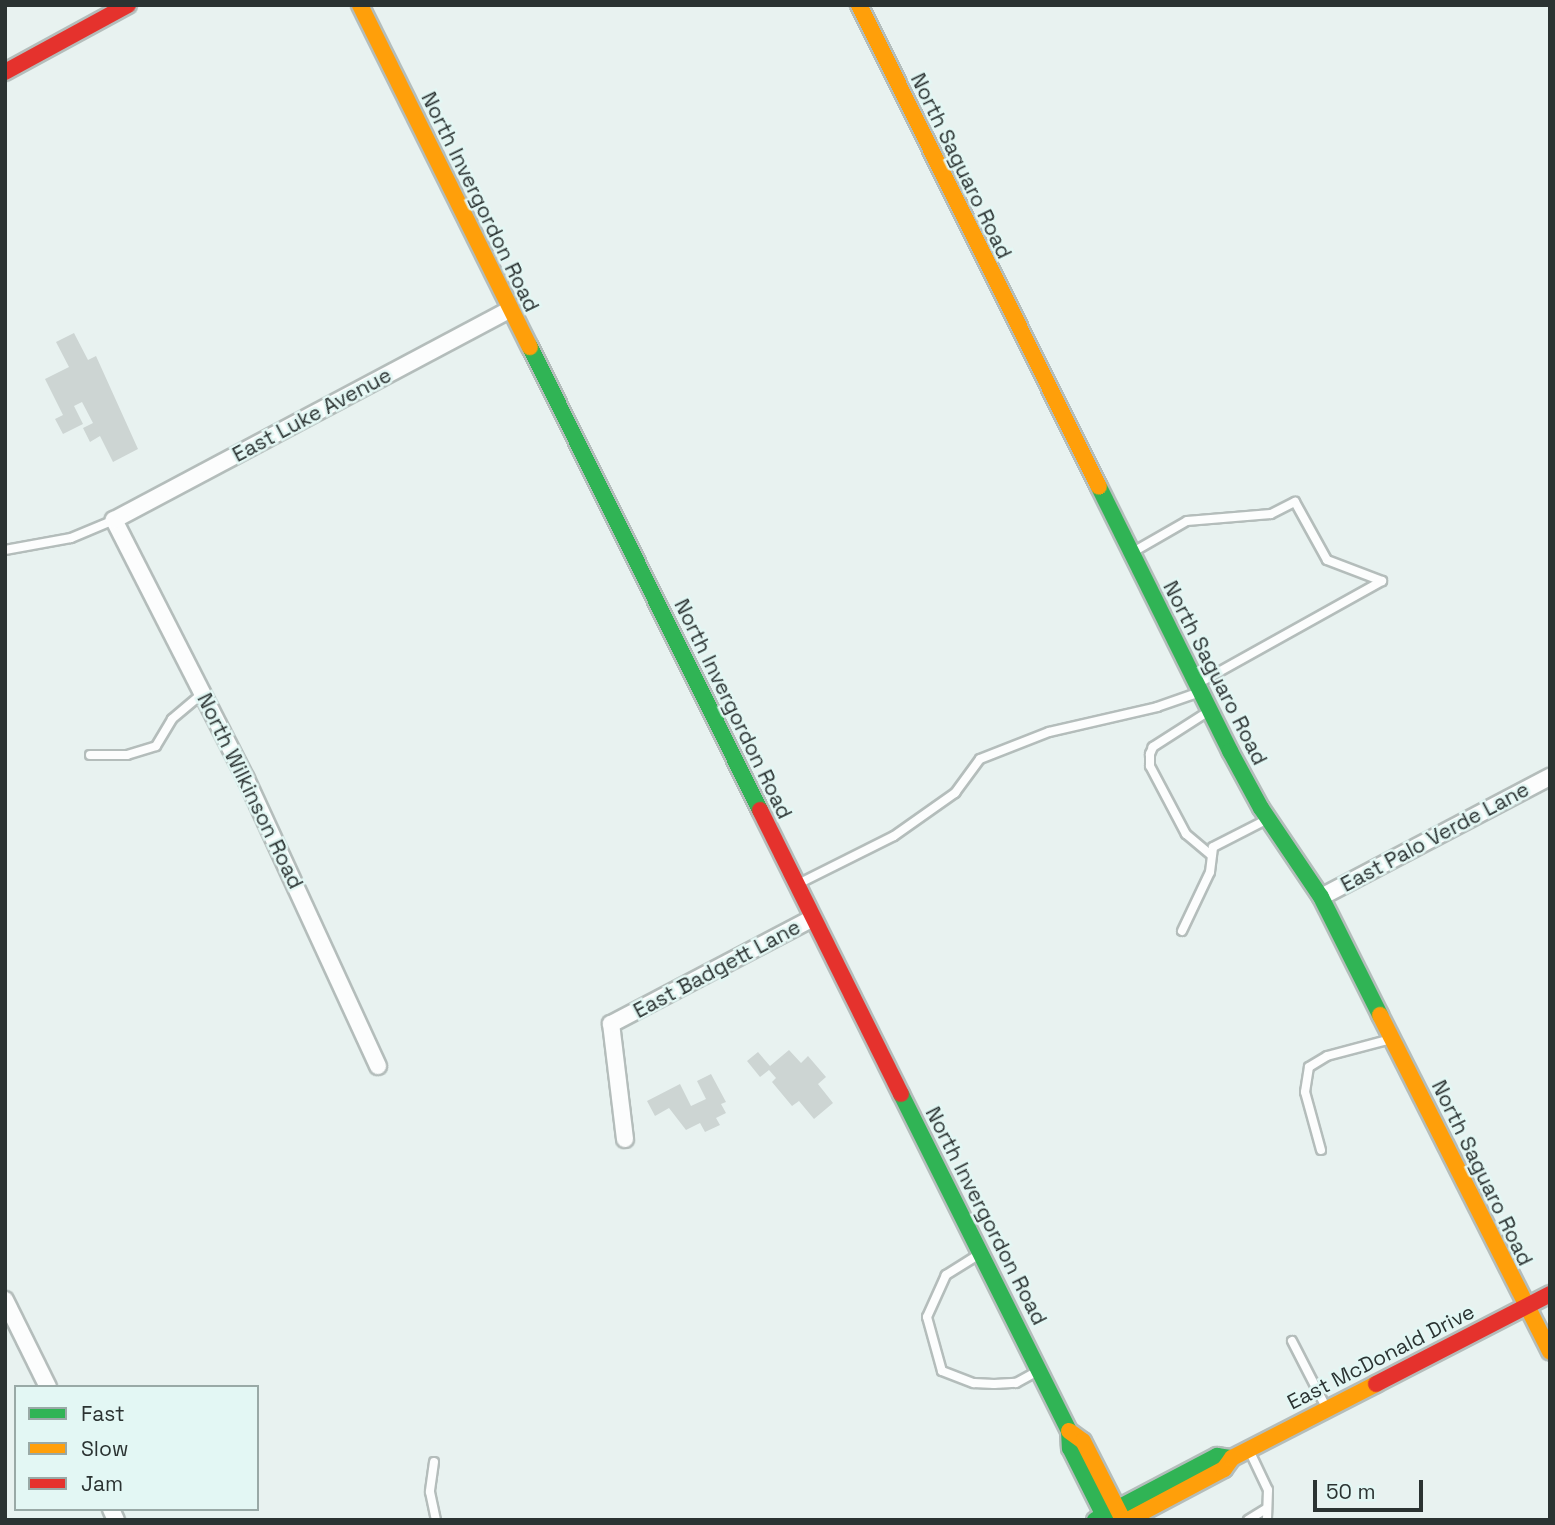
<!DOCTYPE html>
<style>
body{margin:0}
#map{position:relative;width:1555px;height:1525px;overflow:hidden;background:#e8f2f0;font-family:"Space Grotesk",sans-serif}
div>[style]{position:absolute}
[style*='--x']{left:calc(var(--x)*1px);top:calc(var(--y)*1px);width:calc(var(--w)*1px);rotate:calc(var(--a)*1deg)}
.building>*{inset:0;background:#cdd5d3}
.roads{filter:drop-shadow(2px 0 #b4bdbb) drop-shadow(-2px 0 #b4bdbb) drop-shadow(0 2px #b4bdbb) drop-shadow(0 -2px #b4bdbb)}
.lane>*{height:8px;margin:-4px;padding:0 4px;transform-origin:4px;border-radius:4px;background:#fcfdfd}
.street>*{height:16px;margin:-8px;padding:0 8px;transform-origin:8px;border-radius:8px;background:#fcfdfd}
.fast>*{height:16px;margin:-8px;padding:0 8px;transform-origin:8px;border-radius:8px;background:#30b455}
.slow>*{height:16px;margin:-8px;padding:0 8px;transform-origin:8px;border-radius:8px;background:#ff9f0a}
.jam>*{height:16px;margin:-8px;padding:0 8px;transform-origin:8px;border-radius:8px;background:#e5322d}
span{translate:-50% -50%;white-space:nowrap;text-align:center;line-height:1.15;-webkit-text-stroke:5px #e3f7f4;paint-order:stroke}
.street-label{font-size:21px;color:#2b3332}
.frame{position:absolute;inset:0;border:7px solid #2b3332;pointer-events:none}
.legend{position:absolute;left:14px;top:1385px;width:245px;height:126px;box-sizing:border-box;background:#e3f7f4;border:2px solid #99a9a6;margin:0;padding:9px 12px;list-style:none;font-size:21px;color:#2b3332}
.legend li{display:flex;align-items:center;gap:14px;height:35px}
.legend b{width:35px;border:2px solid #99a9a6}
.scale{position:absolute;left:1313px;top:1480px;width:110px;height:32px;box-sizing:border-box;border:4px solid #2b3332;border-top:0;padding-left:9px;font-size:21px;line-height:24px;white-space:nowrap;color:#2b3332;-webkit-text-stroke:5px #e3f7f4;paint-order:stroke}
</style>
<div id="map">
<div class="building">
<div style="clip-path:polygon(74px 333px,88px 360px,96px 356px,138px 449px,113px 462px,100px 436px,90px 442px,83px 428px,93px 423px,82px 402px,74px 406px,83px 424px,63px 434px,55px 419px,63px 415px,45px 379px,69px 367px,56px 342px)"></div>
<div style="clip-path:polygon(789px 1050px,801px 1063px,808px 1056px,826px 1077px,818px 1084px,833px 1103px,814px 1119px,799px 1101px,792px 1106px,772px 1082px,776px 1078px,769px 1070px,760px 1077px,747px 1061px,758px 1052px,770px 1066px)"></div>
<div style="clip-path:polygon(711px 1074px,726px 1102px,721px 1104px,726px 1113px,716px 1118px,720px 1125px,705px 1132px,700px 1123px,686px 1130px,669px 1108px,655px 1116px,647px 1101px,680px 1084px,691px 1106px,706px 1099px,697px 1081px)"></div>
</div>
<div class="roads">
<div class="lane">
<div style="--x:5;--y:550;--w:67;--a:-10.3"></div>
<div style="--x:71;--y:538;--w:47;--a:-22.7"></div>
<div style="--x:1133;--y:552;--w:62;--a:-29.9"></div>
<div style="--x:1187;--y:521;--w:84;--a:-4.8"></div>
<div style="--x:1271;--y:514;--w:27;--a:-27"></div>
<div style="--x:1295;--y:502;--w:66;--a:61.1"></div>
<div style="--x:1327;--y:560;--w:59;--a:20.9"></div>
<div style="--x:1382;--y:581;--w:210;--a:150.9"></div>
<div style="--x:1209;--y:711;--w:67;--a:147.3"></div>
<div style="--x:1153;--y:747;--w:8;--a:113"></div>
<div style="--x:1150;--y:754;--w:12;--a:90"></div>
<div style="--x:1150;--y:766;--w:77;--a:62.1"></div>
<div style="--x:1186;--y:834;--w:33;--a:40"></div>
<div style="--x:90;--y:755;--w:37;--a:0"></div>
<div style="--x:127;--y:755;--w:30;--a:-17"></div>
<div style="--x:156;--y:746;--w:31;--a:-59"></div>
<div style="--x:172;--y:719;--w:39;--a:-40"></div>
<div style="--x:798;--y:884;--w:107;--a:-26.6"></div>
<div style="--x:894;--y:836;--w:75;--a:-35.2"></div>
<div style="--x:955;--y:793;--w:42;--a:-53.7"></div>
<div style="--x:980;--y:759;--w:74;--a:-21.4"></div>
<div style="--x:1049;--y:732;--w:111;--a:-13"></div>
<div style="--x:1157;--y:707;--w:46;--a:-19.2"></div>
<div style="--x:1182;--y:931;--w:65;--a:-64.6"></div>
<div style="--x:1210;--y:872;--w:25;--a:-83"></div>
<div style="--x:1213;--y:847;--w:62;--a:-27"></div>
<div style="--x:1321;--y:1150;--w:60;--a:-105.4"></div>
<div style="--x:1305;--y:1092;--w:25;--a:-81"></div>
<div style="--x:1309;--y:1067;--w:21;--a:-31"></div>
<div style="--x:1327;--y:1056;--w:66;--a:-14.9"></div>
<div style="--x:978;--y:1255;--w:38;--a:148"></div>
<div style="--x:946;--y:1275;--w:46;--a:114.3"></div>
<div style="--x:927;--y:1317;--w:56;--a:74.5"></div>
<div style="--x:942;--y:1371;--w:34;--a:21"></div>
<div style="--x:974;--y:1383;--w:20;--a:3"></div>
<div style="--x:994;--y:1384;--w:22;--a:-3"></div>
<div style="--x:1016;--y:1383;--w:26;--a:-29"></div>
<div style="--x:1292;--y:1341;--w:76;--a:62.8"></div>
<div style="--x:1249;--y:1450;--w:44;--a:64.6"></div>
<div style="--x:1268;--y:1490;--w:30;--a:92"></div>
<div style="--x:434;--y:1462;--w:30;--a:98"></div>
<div style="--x:430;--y:1492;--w:29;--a:78"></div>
<div style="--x:1248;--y:1520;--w:22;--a:-32"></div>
</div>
<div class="street">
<div style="--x:1321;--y:897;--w:259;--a:-27.7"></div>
<div style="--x:378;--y:1066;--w:316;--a:-114.7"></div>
<div style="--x:246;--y:779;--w:291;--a:-117"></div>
<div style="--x:114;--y:520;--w:449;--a:-28"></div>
<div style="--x:625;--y:1139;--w:116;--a:-96.9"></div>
<div style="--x:611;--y:1024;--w:228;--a:-27.7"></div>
<div style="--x:5;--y:1300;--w:97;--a:63.7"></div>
<div style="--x:111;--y:1509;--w:12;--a:66"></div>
</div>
<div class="fast">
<div style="--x:530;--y:347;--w:517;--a:63.58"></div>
<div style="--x:1099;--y:487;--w:295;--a:63.6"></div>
<div style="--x:1230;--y:751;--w:65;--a:61.5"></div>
<div style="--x:1261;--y:808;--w:107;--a:56"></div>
<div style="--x:1321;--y:897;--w:132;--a:63.4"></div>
<div style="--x:901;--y:1094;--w:377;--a:63.5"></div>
<div style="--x:1069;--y:1431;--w:17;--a:87"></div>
<div style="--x:1070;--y:1448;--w:80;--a:63.4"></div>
<div style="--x:1095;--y:1520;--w:138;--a:-27.7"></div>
<div style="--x:1217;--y:1456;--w:15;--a:8"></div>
</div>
<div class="slow">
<div style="--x:360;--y:5;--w:382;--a:63.6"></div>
<div style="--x:859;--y:5;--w:538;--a:63.53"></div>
<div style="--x:1380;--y:1015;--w:377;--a:63.2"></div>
<div style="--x:1069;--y:1431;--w:17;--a:36"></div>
<div style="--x:1083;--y:1441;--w:89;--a:63.1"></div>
<div style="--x:1128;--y:1520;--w:109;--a:-28"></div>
<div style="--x:1224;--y:1469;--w:14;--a:-54"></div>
<div style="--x:1232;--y:1458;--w:162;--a:-27.2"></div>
</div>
<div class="jam">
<div style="--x:5;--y:72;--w:140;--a:-28.6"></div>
<div style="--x:760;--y:810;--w:317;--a:63.6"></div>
<div style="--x:1376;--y:1384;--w:196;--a:-27.3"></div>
</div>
</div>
<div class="street-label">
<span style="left:961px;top:166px;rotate:64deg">North Saguaro Road</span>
<span style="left:480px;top:202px;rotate:64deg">North Invergordon Road</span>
<span style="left:312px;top:415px;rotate:-28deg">East Luke Avenue</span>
<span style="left:1215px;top:673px;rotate:63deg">North Saguaro Road</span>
<span style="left:733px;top:709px;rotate:64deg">North Invergordon Road</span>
<span style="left:250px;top:791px;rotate:64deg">North Wilkinson Road</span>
<span style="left:1435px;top:837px;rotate:-28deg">East Palo Verde Lane</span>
<span style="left:717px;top:969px;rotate:-28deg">East Badgett Lane</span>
<span style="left:1482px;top:1173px;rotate:64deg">North Saguaro Road</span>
<span style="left:986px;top:1216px;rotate:63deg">North Invergordon Road</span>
<span style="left:1381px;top:1357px;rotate:-27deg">East McDonald Drive</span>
</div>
<div class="frame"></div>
<ul class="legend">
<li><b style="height:9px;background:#30b455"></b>Fast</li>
<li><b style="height:9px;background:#ff9f0a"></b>Slow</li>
<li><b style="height:9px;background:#e5322d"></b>Jam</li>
</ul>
<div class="scale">50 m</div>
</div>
